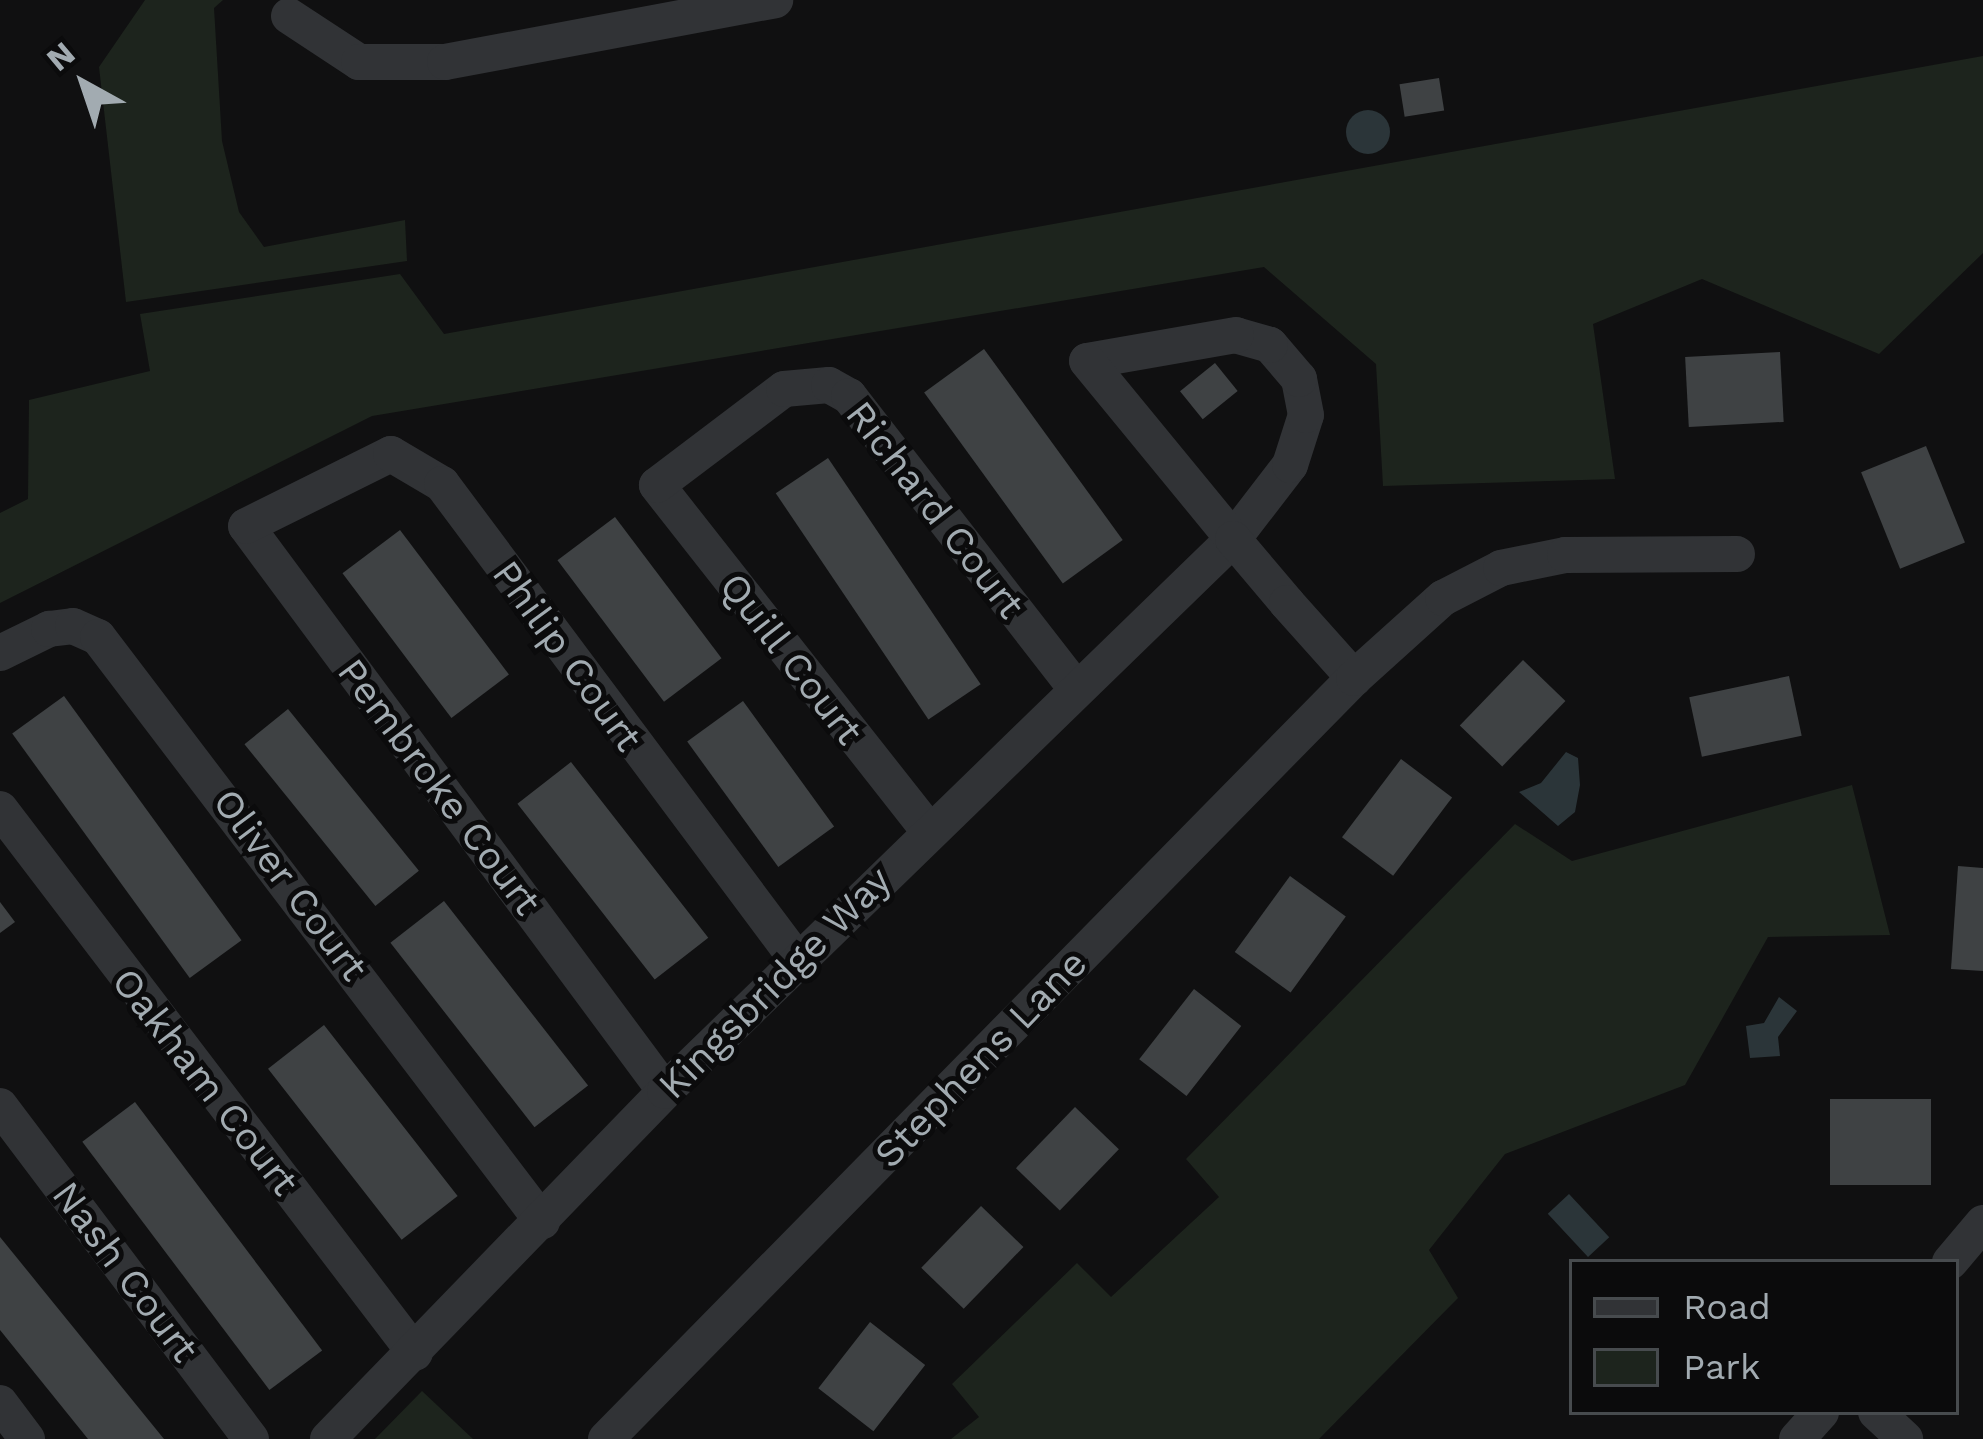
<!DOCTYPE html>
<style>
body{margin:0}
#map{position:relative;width:1983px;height:1439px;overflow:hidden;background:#101011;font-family:"Work Sans",sans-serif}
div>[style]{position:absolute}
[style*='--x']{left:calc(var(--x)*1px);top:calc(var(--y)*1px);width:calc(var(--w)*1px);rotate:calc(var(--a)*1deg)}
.green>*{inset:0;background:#1d241d}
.water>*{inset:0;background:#2b3539;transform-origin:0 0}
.round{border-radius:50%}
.building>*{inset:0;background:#3f4244;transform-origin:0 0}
.minor>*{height:36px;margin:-18px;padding:0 18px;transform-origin:18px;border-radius:18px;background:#313336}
span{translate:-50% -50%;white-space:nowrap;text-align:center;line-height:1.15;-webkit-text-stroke:10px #0b0b0c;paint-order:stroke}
.street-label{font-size:39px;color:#a2abb1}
.legend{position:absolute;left:1569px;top:1259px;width:390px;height:156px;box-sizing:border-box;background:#0b0b0c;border:3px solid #474b4e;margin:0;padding:15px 21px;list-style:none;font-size:36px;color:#a2abb1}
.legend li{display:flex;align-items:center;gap:24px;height:60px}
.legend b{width:60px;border:3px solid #474b4e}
.north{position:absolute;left:24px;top:24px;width:120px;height:120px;-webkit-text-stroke:9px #0b0b0c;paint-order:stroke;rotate:320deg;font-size:33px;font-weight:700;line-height:48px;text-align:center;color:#a2abb1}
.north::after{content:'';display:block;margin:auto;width:42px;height:54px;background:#a2abb1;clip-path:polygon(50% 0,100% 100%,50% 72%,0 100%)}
</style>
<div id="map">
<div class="green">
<div style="clip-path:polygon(145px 0,223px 0,214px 8px,222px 141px,239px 212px,264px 247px,405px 220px,407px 261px,126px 302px,99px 67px)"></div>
<div style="clip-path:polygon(1983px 56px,1983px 253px,1879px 354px,1702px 279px,1593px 324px,1615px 479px,1383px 486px,1376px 364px,1264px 267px,372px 416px,0 603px,0 513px,28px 499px,29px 400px,150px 371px,140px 314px,400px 274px,444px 334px)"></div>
<div style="clip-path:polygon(1852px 785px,1890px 935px,1768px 937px,1685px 1085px,1505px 1154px,1429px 1250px,1458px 1298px,1319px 1439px,951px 1439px,979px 1417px,952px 1384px,1077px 1263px,1111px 1297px,1219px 1197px,1186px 1159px,1515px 824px,1572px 861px)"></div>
<div style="clip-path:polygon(422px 1391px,473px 1439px,375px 1439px)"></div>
</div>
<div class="water">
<div class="round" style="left:1346px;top:110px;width:44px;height:44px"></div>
<div style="clip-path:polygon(1566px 752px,1578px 758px,1580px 785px,1575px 812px,1558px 826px,1519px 792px,1541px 783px)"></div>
<div style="clip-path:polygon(1779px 997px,1797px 1011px,1778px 1037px,1780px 1056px,1750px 1058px,1746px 1026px,1764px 1023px)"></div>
<div style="left:1569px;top:1194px;width:59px;height:29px;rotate:47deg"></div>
</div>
<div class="building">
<div style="left:1439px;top:78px;width:33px;height:40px;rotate:81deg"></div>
<div style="left:984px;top:349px;width:236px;height:74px;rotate:54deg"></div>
<div style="left:1780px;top:352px;width:70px;height:95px;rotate:87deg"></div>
<div style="left:1215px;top:363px;width:36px;height:45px;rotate:51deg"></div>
<div style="left:1926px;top:446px;width:104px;height:70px;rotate:68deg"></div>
<div style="left:828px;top:458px;width:273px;height:63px;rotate:56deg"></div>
<div style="left:615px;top:517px;width:177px;height:72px;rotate:53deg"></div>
<div style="left:400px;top:530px;width:181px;height:72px;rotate:53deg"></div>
<div style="left:1523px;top:660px;width:59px;height:91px;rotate:44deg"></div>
<div style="left:1789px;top:676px;width:61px;height:102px;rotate:78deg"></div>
<div style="left:64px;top:696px;width:302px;height:64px;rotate:54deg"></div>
<div style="left:743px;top:701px;width:155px;height:69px;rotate:54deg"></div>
<div style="left:288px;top:709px;width:208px;height:56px;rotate:51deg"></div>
<div style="left:1401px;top:759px;width:64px;height:98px;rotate:37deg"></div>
<div style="left:571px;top:762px;width:223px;height:68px;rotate:52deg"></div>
<div style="clip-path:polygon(1958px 866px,1983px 868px,1983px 971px,1951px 969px)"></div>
<div style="left:1290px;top:876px;width:69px;height:94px;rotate:36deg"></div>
<div style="left:444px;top:901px;width:234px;height:68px;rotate:52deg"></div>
<div style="clip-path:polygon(0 902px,15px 922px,0 933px)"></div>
<div style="left:1194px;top:989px;width:60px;height:89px;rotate:38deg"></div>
<div style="left:324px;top:1025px;width:217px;height:71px;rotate:52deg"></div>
<div style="left:1830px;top:1099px;width:101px;height:86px"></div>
<div style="left:135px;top:1102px;width:311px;height:66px;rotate:53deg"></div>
<div style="left:1075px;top:1107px;width:61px;height:85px;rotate:44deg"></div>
<div style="left:981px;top:1206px;width:59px;height:86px;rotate:44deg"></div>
<div style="clip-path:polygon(0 1237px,164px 1439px,88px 1439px,0 1330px)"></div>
<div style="left:870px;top:1322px;width:70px;height:84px;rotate:38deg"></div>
</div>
<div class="minor">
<div style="--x:289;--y:16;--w:84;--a:33.3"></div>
<div style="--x:359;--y:62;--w:86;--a:0"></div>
<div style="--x:445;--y:62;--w:336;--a:-10.6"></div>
<div style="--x:0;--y:653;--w:55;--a:-26.1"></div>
<div style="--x:49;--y:629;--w:24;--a:-7"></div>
<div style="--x:73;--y:626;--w:27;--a:24"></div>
<div style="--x:98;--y:637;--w:734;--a:52.76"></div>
<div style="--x:0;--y:809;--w:684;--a:52.66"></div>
<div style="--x:929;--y:831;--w:440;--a:-128.2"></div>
<div style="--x:657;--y:485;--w:159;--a:-37.1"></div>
<div style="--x:784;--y:389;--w:45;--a:-5.1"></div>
<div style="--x:829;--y:385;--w:23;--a:29"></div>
<div style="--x:849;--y:396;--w:368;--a:52.2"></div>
<div style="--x:665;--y:1091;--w:703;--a:-126.56"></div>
<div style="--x:246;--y:526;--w:162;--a:-26.4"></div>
<div style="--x:391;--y:454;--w:59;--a:30.5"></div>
<div style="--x:442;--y:484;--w:594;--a:53.28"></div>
<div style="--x:0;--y:1106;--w:417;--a:53"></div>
<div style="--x:1950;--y:1262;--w:51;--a:-49.8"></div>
<div style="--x:0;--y:1403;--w:45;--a:53.1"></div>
<div style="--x:1876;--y:1412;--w:40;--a:43"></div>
<div style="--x:328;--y:1439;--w:484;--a:-45.9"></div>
<div style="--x:665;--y:1091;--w:792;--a:-44.18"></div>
<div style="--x:1233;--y:539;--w:93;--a:-52.4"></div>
<div style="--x:1290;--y:465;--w:52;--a:-72.3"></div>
<div style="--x:1306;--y:415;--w:37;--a:-101"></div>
<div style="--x:1299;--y:379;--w:45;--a:-130.5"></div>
<div style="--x:1270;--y:345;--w:35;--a:-164"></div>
<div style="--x:1236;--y:335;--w:151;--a:170.1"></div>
<div style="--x:1087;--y:361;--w:230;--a:50.6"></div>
<div style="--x:1233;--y:539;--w:84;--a:49.8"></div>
<div style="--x:1287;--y:603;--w:101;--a:48.2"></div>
<div style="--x:606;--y:1439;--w:1067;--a:-45.49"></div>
<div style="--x:1354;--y:678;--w:120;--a:-42"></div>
<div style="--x:1443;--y:598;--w:65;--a:-27.3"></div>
<div style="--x:1501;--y:568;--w:65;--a:-11.5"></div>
<div style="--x:1565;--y:555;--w:172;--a:-0.3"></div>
<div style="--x:1797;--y:1439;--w:36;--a:-48"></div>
</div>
<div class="street-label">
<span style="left:935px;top:510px;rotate:52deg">Richard Court</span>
<span style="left:567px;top:656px;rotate:54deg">Philip Court</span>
<span style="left:791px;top:659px;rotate:52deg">Quill Court</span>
<span style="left:439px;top:787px;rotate:53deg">Pembroke Court</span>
<span style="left:290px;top:885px;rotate:53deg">Oliver Court</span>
<span style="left:775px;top:983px;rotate:-45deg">Kingsbridge Way</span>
<span style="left:981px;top:1059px;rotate:-46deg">Stephens Lane</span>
<span style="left:205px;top:1082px;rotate:52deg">Oakham Court</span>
<span style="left:125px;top:1272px;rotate:53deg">Nash Court</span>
</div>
<ul class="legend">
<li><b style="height:15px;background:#313336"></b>Road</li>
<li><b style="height:33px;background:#1d241d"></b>Park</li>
</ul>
<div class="north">N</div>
</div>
